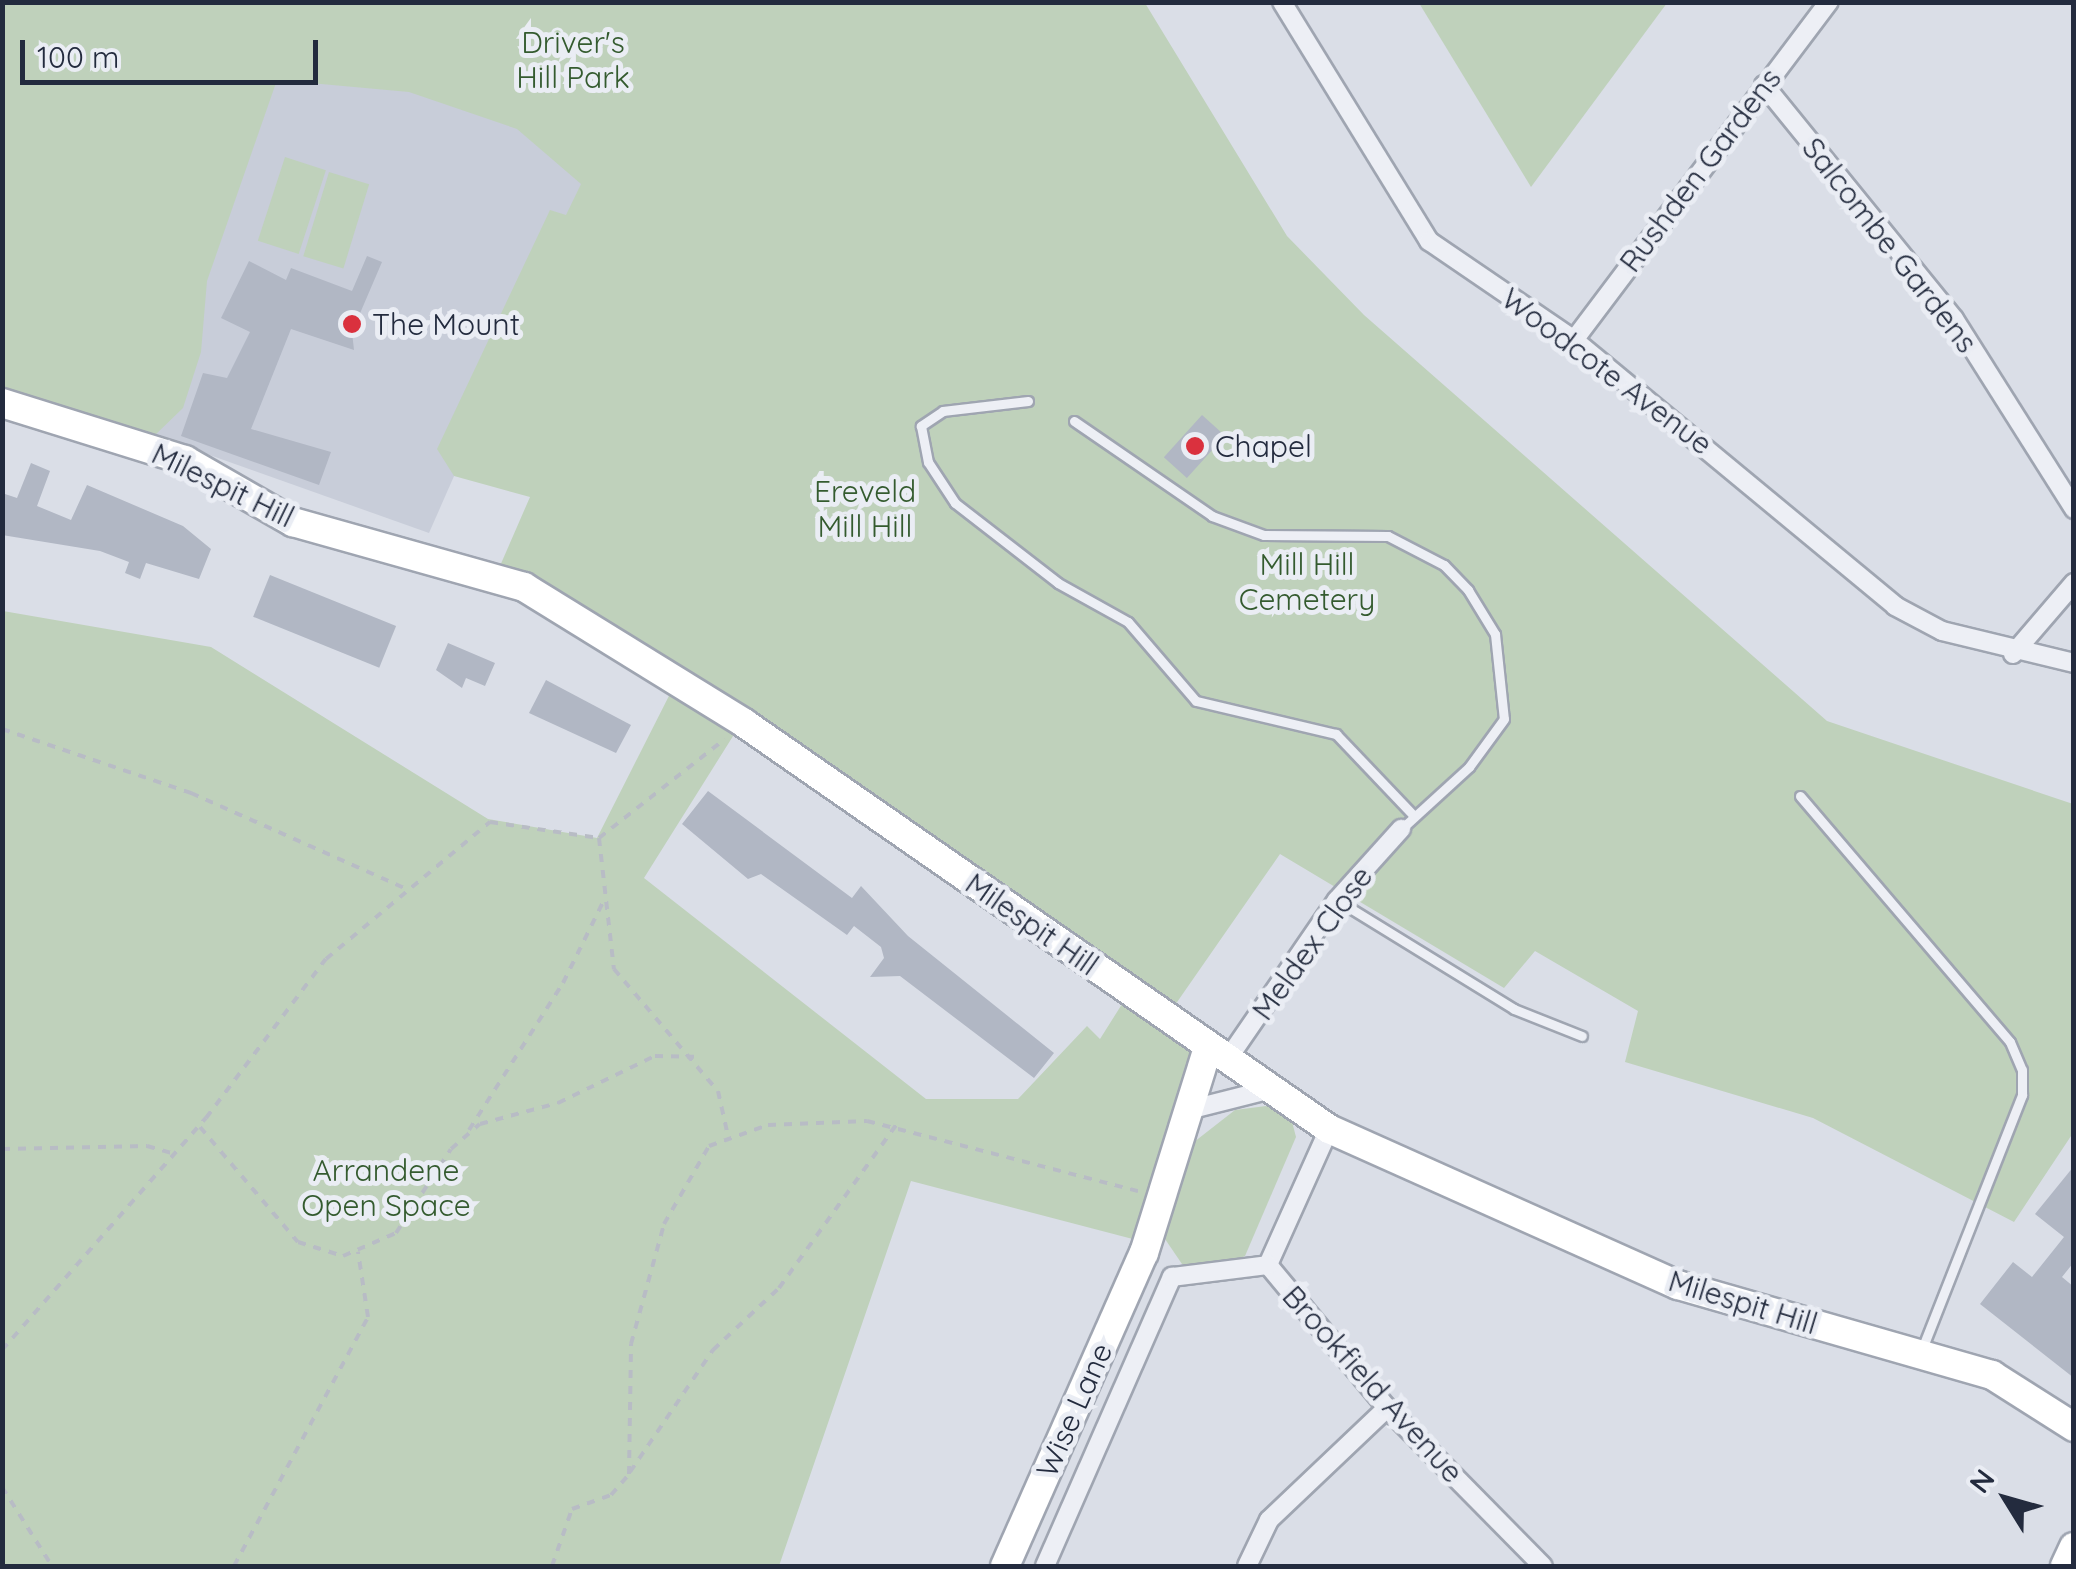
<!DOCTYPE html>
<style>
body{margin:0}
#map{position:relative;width:2076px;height:1569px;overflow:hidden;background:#dadee7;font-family:Quicksand,sans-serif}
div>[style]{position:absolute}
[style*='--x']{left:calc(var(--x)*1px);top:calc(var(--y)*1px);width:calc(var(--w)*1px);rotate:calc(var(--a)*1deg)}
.built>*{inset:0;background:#c8cdd9}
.green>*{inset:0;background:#bfd1bb;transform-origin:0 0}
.building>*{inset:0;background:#b1b7c4;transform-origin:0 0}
.path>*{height:4px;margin-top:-2px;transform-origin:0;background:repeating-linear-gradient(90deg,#b8bcc5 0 8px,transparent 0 16px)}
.roads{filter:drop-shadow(2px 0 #9fa5b1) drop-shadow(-2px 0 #9fa5b1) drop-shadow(0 2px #9fa5b1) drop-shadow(0 -2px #9fa5b1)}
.lane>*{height:9px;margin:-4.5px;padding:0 4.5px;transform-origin:4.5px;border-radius:4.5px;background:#edeff5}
.street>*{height:18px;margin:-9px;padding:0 9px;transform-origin:9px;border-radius:9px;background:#edeff5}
.secondary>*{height:28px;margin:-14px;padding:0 14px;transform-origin:14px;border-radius:14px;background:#fff}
.dots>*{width:28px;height:28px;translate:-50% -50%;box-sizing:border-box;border:5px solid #eaedf4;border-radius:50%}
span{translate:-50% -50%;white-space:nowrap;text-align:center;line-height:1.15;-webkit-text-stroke:10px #eaedf4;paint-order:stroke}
.park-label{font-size:30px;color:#345b2f}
.street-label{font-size:30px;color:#232b3e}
.poi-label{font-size:30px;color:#232b3e}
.left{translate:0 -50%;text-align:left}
.frame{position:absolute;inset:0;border:5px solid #232b3e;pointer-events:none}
.north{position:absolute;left:1956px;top:1449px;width:100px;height:100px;-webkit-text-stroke:8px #eaedf4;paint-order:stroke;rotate:307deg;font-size:28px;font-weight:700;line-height:40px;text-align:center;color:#232b3e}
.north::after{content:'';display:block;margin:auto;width:35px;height:45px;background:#232b3e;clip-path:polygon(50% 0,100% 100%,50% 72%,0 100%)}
.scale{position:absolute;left:20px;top:40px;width:298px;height:45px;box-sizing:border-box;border:5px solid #232b3e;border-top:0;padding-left:12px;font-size:30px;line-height:35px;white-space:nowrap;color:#232b3e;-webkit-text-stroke:8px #eaedf4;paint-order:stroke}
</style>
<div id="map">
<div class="built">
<div style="clip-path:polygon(291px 41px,608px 126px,429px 533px,145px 432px)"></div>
</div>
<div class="green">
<div style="clip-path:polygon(3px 3px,1145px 3px,1287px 236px,1364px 315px,1827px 721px,2073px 804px,2073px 1133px,2014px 1222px,1813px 1118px,1625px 1062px,1638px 1011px,1535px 951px,1504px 988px,1280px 854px,1166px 1018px,1208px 1047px,1148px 1243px,911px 1181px,779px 1566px,3px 1566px,3px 611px,211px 647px,488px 819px,597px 838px,675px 684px,740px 725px,644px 878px,926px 1099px,1018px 1099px,1087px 1026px,1100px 1039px,1129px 993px,744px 723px,496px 575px,530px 497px,454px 476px,437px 449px,550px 210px,566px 215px,581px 184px,517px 129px,409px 92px,277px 80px,207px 281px,201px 352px,183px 408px,152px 438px,3px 403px)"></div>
<div style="clip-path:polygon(1419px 3px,1667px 3px,1531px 187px)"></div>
<div style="left:285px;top:157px;width:43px;height:88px;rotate:18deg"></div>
<div style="left:329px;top:172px;width:42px;height:88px;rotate:17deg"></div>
<div style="clip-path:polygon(1266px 1106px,1290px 1114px,1296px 1137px,1245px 1256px,1214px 1270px,1182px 1264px,1165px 1239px,1194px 1142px,1235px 1110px)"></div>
</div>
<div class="building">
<div style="clip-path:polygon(367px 256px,382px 262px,352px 332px,354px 350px,291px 329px,251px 429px,331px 452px,319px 485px,181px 436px,203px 373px,227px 378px,250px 332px,221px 318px,249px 261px,286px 280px,291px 268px,352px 291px)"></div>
<div style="left:1202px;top:415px;width:31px;height:57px;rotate:42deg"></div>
<div style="clip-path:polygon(31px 463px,50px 471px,37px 506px,71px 520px,87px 485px,183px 526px,211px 549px,199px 579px,146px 563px,140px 579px,125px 573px,129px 562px,100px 551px,2px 535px,2px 493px,17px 498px)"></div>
<div style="left:270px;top:575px;width:136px;height:45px;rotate:22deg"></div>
<div style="clip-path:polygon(448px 643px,495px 663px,485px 686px,466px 678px,462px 688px,436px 670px)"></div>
<div style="clip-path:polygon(546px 680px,631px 725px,616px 753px,529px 713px)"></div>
<div style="clip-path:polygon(708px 791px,852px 898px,861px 886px,908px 936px,1054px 1053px,1034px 1078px,900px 976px,870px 977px,884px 958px,881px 947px,854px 926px,847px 935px,761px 874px,748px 879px,682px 824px)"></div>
<div style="clip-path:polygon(2074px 1166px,2074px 1262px,2062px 1277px,2074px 1287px,2074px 1378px,1980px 1304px,2013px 1262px,2032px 1277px,2064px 1237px,2035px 1214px)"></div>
</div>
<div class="path">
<div style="--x:2;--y:729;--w:200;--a:18.7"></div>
<div style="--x:191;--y:793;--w:239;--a:24"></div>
<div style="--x:599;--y:838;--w:132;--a:83.5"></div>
<div style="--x:614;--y:969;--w:160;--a:49.6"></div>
<div style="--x:718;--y:1091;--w:46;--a:77.5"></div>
<div style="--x:200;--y:1127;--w:151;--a:49.6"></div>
<div style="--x:298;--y:1242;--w:47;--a:17.3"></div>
<div style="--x:343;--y:1256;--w:58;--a:-23.5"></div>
<div style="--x:396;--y:1233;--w:100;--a:-56.8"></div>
<div style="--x:451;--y:1149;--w:38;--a:-41"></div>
<div style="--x:480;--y:1124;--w:81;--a:-15.1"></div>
<div style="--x:558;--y:1103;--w:108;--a:-25.9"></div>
<div style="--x:655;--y:1056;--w:39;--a:1"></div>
<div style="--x:469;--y:1130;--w:174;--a:-57.4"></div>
<div style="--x:563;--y:983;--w:95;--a:-63.7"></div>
<div style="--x:2;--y:1149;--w:145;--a:-1.2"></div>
<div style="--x:147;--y:1146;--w:25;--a:16"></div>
<div style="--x:2;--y:1350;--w:309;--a:-48.7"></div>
<div style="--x:206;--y:1118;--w:199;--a:-53"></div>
<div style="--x:326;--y:959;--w:214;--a:-39.9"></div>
<div style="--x:490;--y:822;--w:110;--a:8.4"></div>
<div style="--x:599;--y:838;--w:160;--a:-38.2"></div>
<div style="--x:630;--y:1472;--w:148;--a:-55.8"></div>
<div style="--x:713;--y:1350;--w:91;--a:-43.2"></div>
<div style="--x:779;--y:1288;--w:201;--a:-54.3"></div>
<div style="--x:2;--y:1487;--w:93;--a:57.7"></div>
<div style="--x:234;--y:1566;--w:283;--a:-61.7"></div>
<div style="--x:368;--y:1317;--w:66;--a:-98.7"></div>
<div style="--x:552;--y:1566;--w:60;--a:-70.7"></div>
<div style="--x:572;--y:1509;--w:41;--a:-19.7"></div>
<div style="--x:611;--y:1495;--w:28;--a:-49"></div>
<div style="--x:629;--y:1474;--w:130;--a:-89.1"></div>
<div style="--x:631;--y:1344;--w:124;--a:-74.6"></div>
<div style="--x:664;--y:1224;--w:90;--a:-60"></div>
<div style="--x:709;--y:1146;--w:63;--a:-19.6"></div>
<div style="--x:768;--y:1125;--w:99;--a:-2.3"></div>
<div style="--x:867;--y:1121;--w:280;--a:14.5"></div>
</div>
<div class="roads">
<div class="lane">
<div style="--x:1028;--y:401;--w:86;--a:173.3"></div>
<div style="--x:943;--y:411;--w:27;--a:146"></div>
<div style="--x:921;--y:426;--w:37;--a:79"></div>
<div style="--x:928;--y:462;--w:49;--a:56.6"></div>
<div style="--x:955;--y:503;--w:130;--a:37.8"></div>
<div style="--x:1058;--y:583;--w:80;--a:29.1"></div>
<div style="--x:1128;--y:622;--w:104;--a:49.3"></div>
<div style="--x:1196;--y:701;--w:144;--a:13.3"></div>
<div style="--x:1336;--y:734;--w:113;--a:46.4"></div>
<div style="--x:1074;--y:421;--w:168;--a:34.5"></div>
<div style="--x:1212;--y:516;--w:55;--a:20.1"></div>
<div style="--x:1264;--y:535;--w:124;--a:0.5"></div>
<div style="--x:1388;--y:536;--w:63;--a:27.4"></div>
<div style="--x:1444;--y:565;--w:35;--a:46"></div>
<div style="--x:1468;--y:590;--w:52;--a:58.5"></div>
<div style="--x:1495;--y:634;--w:85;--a:84"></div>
<div style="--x:1504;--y:719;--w:59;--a:126.1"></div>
<div style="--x:1469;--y:767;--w:92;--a:137.6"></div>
<div style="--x:1800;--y:796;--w:323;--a:49.5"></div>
<div style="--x:2010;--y:1042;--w:30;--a:67"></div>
<div style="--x:2022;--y:1070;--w:25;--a:90"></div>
<div style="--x:2022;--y:1095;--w:276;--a:111.5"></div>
<div style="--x:1337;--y:900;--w:208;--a:31.6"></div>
<div style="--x:1514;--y:1009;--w:73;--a:21.7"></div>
</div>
<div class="street">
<div style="--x:1282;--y:2;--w:281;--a:58.4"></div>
<div style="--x:1429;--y:241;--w:176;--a:34.3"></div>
<div style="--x:1574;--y:340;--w:417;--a:39.6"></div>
<div style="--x:1895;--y:606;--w:53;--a:28"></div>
<div style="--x:1942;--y:631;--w:136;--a:13.6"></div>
<div style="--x:1764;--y:85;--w:301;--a:50.9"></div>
<div style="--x:1954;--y:319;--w:225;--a:57.7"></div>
<div style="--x:1574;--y:340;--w:423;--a:-53"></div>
<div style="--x:2013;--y:654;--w:94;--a:-49.3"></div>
<div style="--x:1227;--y:1060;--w:194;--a:-55.5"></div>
<div style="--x:1337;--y:900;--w:96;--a:-48"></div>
<div style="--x:1192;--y:1109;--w:81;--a:-14.2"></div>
<div style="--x:1329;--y:1129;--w:149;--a:114.2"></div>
<div style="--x:1268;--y:1265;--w:186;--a:50.2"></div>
<div style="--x:1387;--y:1408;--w:222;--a:45.4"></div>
<div style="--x:1045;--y:1566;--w:316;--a:-66.3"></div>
<div style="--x:1172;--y:1277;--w:97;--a:-7.1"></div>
<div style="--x:1247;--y:1566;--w:51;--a:-64.4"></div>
<div style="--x:1269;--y:1520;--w:163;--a:-43.5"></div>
</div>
<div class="secondary">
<div style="--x:2;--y:403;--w:192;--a:17.3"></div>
<div style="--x:185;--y:460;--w:125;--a:29.9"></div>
<div style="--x:293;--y:522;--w:240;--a:15.7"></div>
<div style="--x:524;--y:587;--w:259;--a:31.7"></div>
<div style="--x:744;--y:723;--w:712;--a:34.76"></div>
<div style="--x:1329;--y:1129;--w:382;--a:24.1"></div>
<div style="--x:1678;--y:1285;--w:327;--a:16"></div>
<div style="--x:1992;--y:1375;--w:97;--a:32.4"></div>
<div style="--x:1005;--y:1566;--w:342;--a:-66.1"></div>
<div style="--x:1144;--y:1253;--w:215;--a:-72.7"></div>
<div style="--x:2065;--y:1566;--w:21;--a:-65"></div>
</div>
</div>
<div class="dots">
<div style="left:352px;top:324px;background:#da313e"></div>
<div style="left:1195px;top:446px;background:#da313e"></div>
</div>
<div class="park-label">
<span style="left:573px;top:59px">Driver's<br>Hill Park</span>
<span style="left:865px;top:508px">Ereveld<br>Mill Hill</span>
<span style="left:1307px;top:581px">Mill Hill<br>Cemetery</span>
<span style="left:386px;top:1187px">Arrandene<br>Open Space</span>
</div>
<div class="street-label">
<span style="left:1700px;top:170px;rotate:-53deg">Rushden Gardens</span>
<span style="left:1890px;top:245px;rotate:52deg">Salcombe Gardens</span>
<span style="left:1607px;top:371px;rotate:37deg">Woodcote Avenue</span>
<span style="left:223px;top:485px;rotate:26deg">Milespit Hill</span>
<span style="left:1032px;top:924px;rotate:35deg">Milespit Hill</span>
<span style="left:1312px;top:943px;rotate:-54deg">Meldex Close</span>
<span style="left:1743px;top:1302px;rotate:17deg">Milespit Hill</span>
<span style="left:1373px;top:1384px;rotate:48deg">Brookfield Avenue</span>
<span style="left:1074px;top:1410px;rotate:-66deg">Wise Lane</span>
</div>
<div class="poi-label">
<span class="left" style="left:372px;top:324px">The Mount</span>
<span class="left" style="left:1215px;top:446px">Chapel</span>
</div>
<div class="frame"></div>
<div class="north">N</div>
<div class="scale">100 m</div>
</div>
